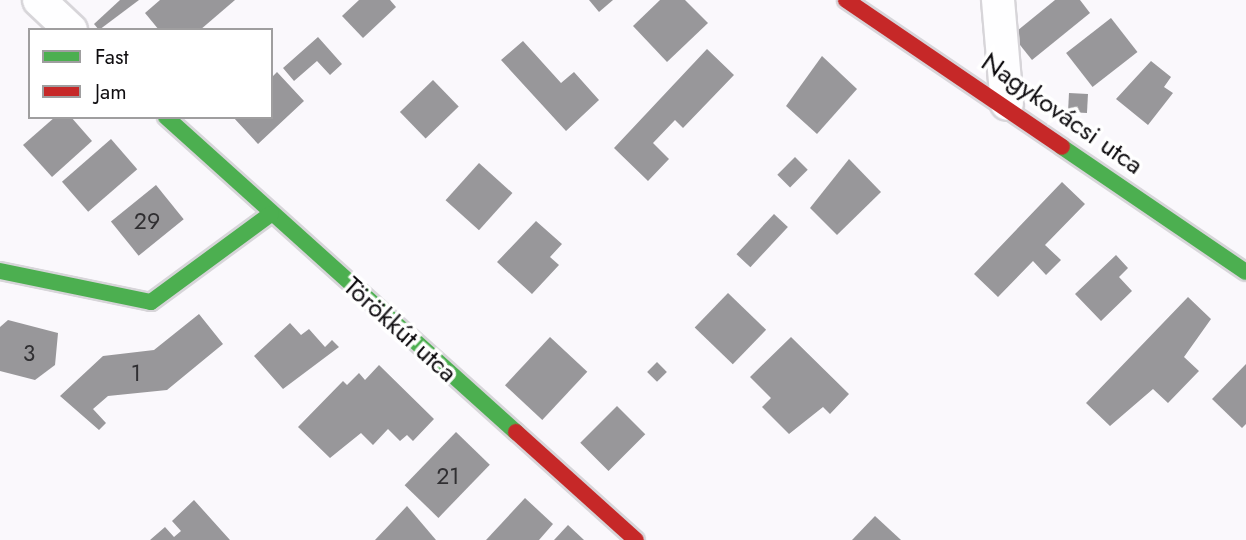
<!DOCTYPE html>
<meta charset="utf-8">
<style>
body{margin:0}
#map{position:relative;width:1246px;height:540px;overflow:hidden;background:#faf8fc;font-family:Jost,sans-serif}
div>[style]{position:absolute}
[style*='--x']{left:calc(var(--x)*1px);top:calc(var(--y)*1px);width:calc(var(--w)*1px);rotate:calc(var(--a)*1deg)}
.building>*{inset:0;background:#98979a;transform-origin:0 0}
.roads{filter:drop-shadow(2px 0 #d7d5d9) drop-shadow(-2px 0 #d7d5d9) drop-shadow(0 2px #d7d5d9) drop-shadow(0 -2px #d7d5d9)}
.street>*{height:32px;margin:-16px;padding:0 16px;transform-origin:16px;border-radius:16px;background:#fefeff}
.fast>*{height:16px;margin:-8px;padding:0 8px;transform-origin:8px;border-radius:8px;background:#4caf50}
.jam>*{height:16px;margin:-8px;padding:0 8px;transform-origin:8px;border-radius:8px;background:#c62828}
span{translate:-50% -50%;white-space:nowrap;text-align:center;line-height:1.15;-webkit-text-stroke:7px #fff;paint-order:stroke}
.number-label{font-size:23px;color:#302f32}
.number-label span{-webkit-text-stroke-width:0}
.street-label{font-size:26px;color:#0e0c0f}
.legend{position:absolute;left:28px;top:28px;width:245px;height:91px;box-sizing:border-box;background:#fff;border:2px solid #9f9e9f;margin:0;padding:9px 12px;list-style:none;font-size:21px;color:#0e0c0f}
.legend li{display:flex;align-items:center;gap:14px;height:35px}
.legend b{width:35px;border:2px solid #9f9e9f}
</style>
<div id="map">
<div class="building">
<div style="clip-path:polygon(120px 0,139px 0,99px 30px,94px 24px)"></div>
<div style="clip-path:polygon(160px 0,235px 0,200px 30px,159px 30px,145px 13px)"></div>
<div style="clip-path:polygon(359px 0,390px 0,396px 7px,363px 38px,342px 16px)"></div>
<div style="clip-path:polygon(589px 0,613px 0,599px 12px)"></div>
<div style="clip-path:polygon(660px 0,685px 0,708px 23px,667px 62px,633px 26px)"></div>
<div style="clip-path:polygon(1055px 0,1080px 0,1090px 13px,1032px 60px,1012px 35px)"></div>
<div style="left:1111px;top:18px;width:43px;height:57px;rotate:52deg"></div>
<div style="clip-path:polygon(318px 37px,342px 64px,330px 75px,317px 61px,294px 81px,283px 68px)"></div>
<div style="clip-path:polygon(523px 41px,561px 83px,574px 72px,599px 100px,566px 131px,501px 60px)"></div>
<div style="clip-path:polygon(707px 49px,734px 75px,683px 128px,675px 120px,653px 143px,669px 159px,648px 181px,614px 148px)"></div>
<div style="clip-path:polygon(822px 56px,857px 89px,817px 134px,786px 106px)"></div>
<div style="clip-path:polygon(1151px 61px,1171px 77px,1164px 87px,1173px 93px,1148px 125px,1116px 99px)"></div>
<div style="clip-path:polygon(277px 72px,304px 101px,258px 144px,233px 117px,271px 117px,271px 78px)"></div>
<div style="left:433px;top:80px;width:37px;height:46px;rotate:46deg"></div>
<div style="left:1069px;top:93px;width:19px;height:19px;rotate:3deg"></div>
<div style="clip-path:polygon(55px 117px,71px 117px,92px 141px,52px 177px,23px 145px)"></div>
<div style="left:111px;top:139px;width:40px;height:65px;rotate:49deg"></div>
<div style="left:795px;top:157px;width:18px;height:25px;rotate:45deg"></div>
<div style="clip-path:polygon(849px 159px,881px 192px,837px 235px,810px 208px)"></div>
<div style="left:479px;top:163px;width:45px;height:50px;rotate:42deg"></div>
<div style="clip-path:polygon(1062px 182px,1085px 204px,1045px 245px,1061px 260px,1046px 275px,1033px 261px,998px 297px,974px 274px)"></div>
<div style="left:156px;top:185px;width:44px;height:58px;rotate:51deg"></div>
<div style="left:774px;top:214px;width:19px;height:55px;rotate:43deg"></div>
<div style="clip-path:polygon(536px 221px,562px 244px,550px 257px,559px 265px,532px 294px,497px 262px)"></div>
<div style="clip-path:polygon(1116px 255px,1128px 268px,1119px 277px,1132px 291px,1101px 321px,1075px 294px)"></div>
<div style="left:728px;top:293px;width:53px;height:48px;rotate:44deg"></div>
<div style="clip-path:polygon(1188px 297px,1211px 319px,1184px 357px,1199px 371px,1168px 403px,1153px 389px,1110px 426px,1086px 403px)"></div>
<div style="clip-path:polygon(199px 314px,223px 344px,167px 390px,108px 396px,93px 409px,106px 423px,99px 430px,60px 396px,103px 356px,154px 350px)"></div>
<div style="clip-path:polygon(8px 320px,58px 333px,55px 365px,35px 380px,0 371px,0 327px)"></div>
<div style="clip-path:polygon(290px 323px,301px 335px,309px 329px,325px 347px,332px 340px,339px 347px,283px 389px,254px 356px)"></div>
<div style="left:550px;top:337px;width:51px;height:66px;rotate:43deg"></div>
<div style="clip-path:polygon(791px 337px,849px 394px,830px 414px,823px 407px,789px 434px,762px 407px,771px 398px,750px 377px)"></div>
<div style="left:657px;top:362px;width:14px;height:14px;rotate:45deg"></div>
<div style="clip-path:polygon(1246px 364px,1246px 424px,1242px 428px,1212px 399px)"></div>
<div style="clip-path:polygon(379px 365px,434px 419px,413px 441px,407px 435px,400px 441px,388px 429px,373px 445px,361px 433px,330px 458px,298px 427px,343px 381px,347px 385px,359px 373px,365px 380px)"></div>
<div style="left:617px;top:406px;width:40px;height:52px;rotate:45deg"></div>
<div style="left:456px;top:432px;width:47px;height:74px;rotate:44deg"></div>
<div style="clip-path:polygon(525px 498px,553px 524px,539px 540px,486px 540px)"></div>
<div style="clip-path:polygon(194px 500px,230px 540px,150px 540px,165px 527px,174px 537px,181px 531px,172px 521px)"></div>
<div style="clip-path:polygon(407px 506px,436px 540px,375px 540px)"></div>
<div style="clip-path:polygon(875px 516px,901px 540px,852px 540px)"></div>
<div style="clip-path:polygon(568px 525px,584px 540px,554px 540px)"></div>
</div>
<div class="roads">
<div class="street">
<div style="--x:39;--y:0;--w:44;--a:43.2"></div>
<div style="--x:998;--y:0;--w:104;--a:85.1"></div>
</div>
<div class="fast">
<div style="--x:166;--y:117;--w:471;--a:42"></div>
<div style="--x:1062;--y:147;--w:222;--a:34.2"></div>
<div style="--x:0;--y:271;--w:154;--a:11.6"></div>
<div style="--x:151;--y:302;--w:149;--a:-36.3"></div>
</div>
<div class="jam">
<div style="--x:846;--y:0;--w:261;--a:34.2"></div>
<div style="--x:516;--y:432;--w:161;--a:42"></div>
</div>
</div>
<div class="number-label">
<span style="left:147px;top:221px">29</span>
<span style="left:29px;top:353px">3</span>
<span style="left:136px;top:373px">1</span>
<span style="left:448px;top:476px">21</span>
</div>
<div class="street-label">
<span style="left:1062px;top:114px;rotate:35deg">Nagykovácsi utca</span>
<span style="left:400px;top:330px;rotate:42deg">Törökkút utca</span>
</div>
<ul class="legend">
<li><b style="height:9px;background:#4caf50"></b>Fast</li>
<li><b style="height:9px;background:#c62828"></b>Jam</li>
</ul>
</div>
